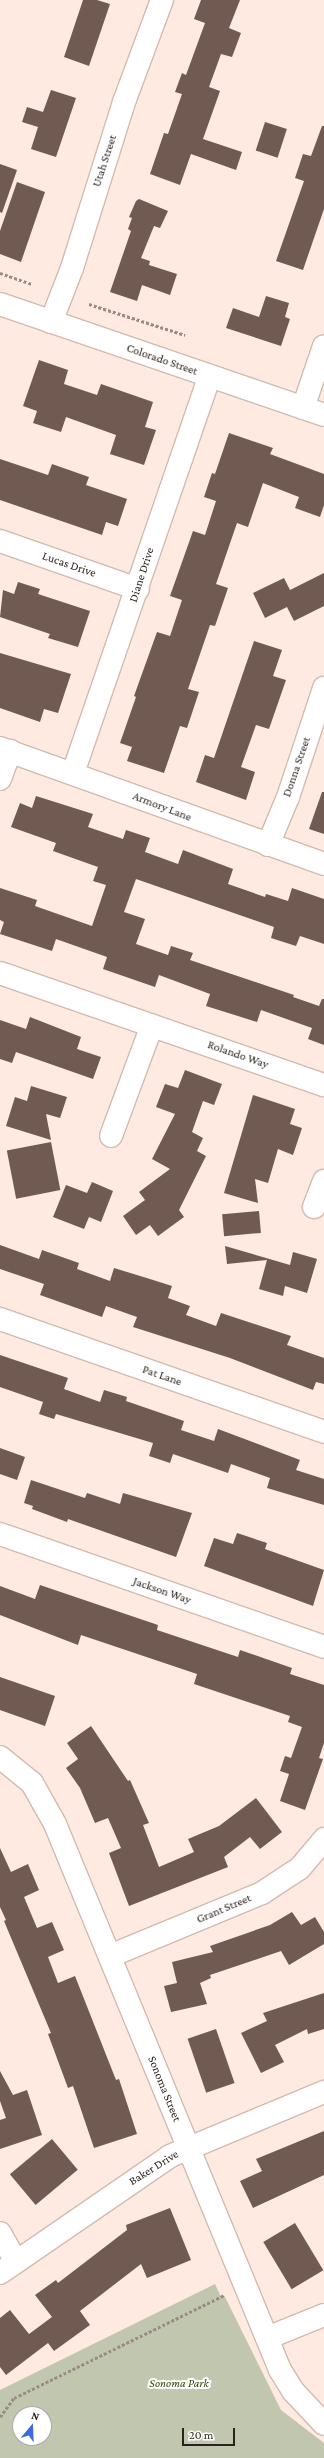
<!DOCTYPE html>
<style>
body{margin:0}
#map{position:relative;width:324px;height:2458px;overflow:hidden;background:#feeae0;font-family:"Crimson Pro",serif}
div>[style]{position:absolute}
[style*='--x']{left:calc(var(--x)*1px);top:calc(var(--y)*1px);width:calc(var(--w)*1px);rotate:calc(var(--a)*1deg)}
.green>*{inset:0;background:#c1c7af}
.building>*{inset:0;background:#705a51;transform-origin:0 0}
.path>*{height:2.5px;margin-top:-1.25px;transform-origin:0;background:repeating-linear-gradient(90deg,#9a8b84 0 3px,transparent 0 5px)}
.roads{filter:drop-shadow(1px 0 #d3baaf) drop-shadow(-1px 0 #d3baaf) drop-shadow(0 1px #d3baaf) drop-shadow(0 -1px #d3baaf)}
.minor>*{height:22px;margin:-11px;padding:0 11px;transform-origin:11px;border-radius:11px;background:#fff}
span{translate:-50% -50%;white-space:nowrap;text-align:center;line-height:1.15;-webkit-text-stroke:4px #fff;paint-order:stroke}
.street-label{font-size:12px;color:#2b221d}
.park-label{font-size:12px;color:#3a4209;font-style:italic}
.north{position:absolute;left:12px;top:2406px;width:40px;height:40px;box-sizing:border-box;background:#fff;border:1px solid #aaa7a5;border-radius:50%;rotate:19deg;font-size:11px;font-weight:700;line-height:16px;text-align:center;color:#2b221d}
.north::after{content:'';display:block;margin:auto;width:14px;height:18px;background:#3f6bdc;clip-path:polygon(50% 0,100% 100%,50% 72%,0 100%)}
.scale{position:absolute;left:182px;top:2428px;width:53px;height:18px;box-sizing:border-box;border:2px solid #2b221d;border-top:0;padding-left:5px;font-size:12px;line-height:14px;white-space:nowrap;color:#2b221d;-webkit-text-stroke:3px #fff;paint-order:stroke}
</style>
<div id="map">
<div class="green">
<div style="clip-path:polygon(evenodd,215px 2284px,221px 2297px,224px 2295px,281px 2410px,324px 2443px,324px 2458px,0 2458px,0 2390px,215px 2284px,20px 2414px,44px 2414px,44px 2438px,20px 2438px,20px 2414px)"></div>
</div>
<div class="building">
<div style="clip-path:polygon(83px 0,97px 0,110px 4px,89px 66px,64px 57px)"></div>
<div style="clip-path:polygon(201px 0,240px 0,229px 28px,241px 33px,232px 57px,221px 54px,209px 87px,220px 91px,203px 139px,242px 152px,236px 170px,191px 154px,180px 185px,150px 174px,164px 133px,168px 134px,182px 94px,175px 92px,182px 73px,186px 75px,205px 23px,194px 19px)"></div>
<div style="clip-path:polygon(51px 90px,76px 98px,56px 157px,31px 149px,38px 127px,22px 122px,27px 107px,43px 112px)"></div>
<div style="left:265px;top:122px;width:23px;height:30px;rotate:18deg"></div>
<div style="clip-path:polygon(322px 126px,324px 126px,324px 209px,303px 270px,276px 261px,304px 181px,295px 178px,303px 154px,311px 156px)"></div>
<div style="clip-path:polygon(0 164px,17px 170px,2px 213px,0 212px)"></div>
<div style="clip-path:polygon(17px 182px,45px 192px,21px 262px,0 254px,0 231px)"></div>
<div style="clip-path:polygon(139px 199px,168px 211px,160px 228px,154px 226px,141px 258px,150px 261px,149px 265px,177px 274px,170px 295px,142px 285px,137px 301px,110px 292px,131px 231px,128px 229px,132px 218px,129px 217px,136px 201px)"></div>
<div style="clip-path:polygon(266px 296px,289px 303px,285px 317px,290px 319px,281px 346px,226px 328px,233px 308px,259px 317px)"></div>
<div style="clip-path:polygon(39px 360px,68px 370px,64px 384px,97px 395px,101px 384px,153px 402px,145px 427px,156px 430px,144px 465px,110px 454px,116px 435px,66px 417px,61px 432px,33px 423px,37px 411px,23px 406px)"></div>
<div style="clip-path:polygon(229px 433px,273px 448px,270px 454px,324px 474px,324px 505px,320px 517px,295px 508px,299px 497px,263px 483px,248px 527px,237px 523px,216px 584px,228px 588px,215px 626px,210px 625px,188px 689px,199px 692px,187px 728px,180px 726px,164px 773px,127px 761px,132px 747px,120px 743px,136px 697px,134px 696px,157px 632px,170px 636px,182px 600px,170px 596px,193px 531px,205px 535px,216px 501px,204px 497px,212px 473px,215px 474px)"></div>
<div style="clip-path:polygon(0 459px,48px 475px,52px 464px,89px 477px,86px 485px,127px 499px,118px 526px,106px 522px,102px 535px,0 500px)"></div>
<div style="clip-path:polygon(324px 573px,324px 606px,294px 621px,287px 607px,265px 618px,253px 593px,284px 578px,290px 590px)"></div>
<div style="clip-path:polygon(18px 582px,40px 589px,38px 594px,90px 611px,78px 647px,48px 638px,50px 634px,0 617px,3px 590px,14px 594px)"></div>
<div style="clip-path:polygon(254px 641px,282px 650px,273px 676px,286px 680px,269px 729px,256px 725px,241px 767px,255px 772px,246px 800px,196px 782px,205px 755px,214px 758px)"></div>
<div style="clip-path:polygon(0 653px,71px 674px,58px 713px,44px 709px,40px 722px,0 708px)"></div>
<div style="clip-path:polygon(322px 792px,324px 792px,324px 834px,309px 829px)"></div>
<div style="clip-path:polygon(36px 796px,93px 814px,88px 827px,123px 839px,126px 830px,150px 838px,145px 852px,178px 864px,183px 850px,233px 869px,228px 884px,265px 897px,266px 894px,288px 901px,292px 888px,324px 899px,324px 944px,300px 936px,296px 946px,271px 938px,274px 927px,136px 879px,124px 912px,145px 919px,136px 944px,168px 955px,171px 946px,193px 953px,190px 960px,294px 995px,293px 997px,319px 1006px,322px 999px,324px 999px,324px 1045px,308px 1039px,312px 1028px,261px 1010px,257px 1022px,206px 1006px,210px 994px,159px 975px,155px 987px,103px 969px,107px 957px,56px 939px,52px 951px,0 934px,4px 922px,0 920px,0 888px,37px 900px,35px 906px,92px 926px,106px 885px,93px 881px,98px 867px,53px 851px,56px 843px,11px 827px,20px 803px,32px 808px)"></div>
<div style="clip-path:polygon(30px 1017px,81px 1037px,77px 1049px,101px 1057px,93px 1079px,16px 1052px,12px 1063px,0 1059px,0 1020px,26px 1029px)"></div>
<div style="clip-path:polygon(185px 1070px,222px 1084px,214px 1105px,203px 1101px,192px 1132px,203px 1138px,197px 1151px,206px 1156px,179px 1210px,184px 1217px,158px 1236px,150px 1225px,136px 1235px,123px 1216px,145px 1200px,139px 1192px,170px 1169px,152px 1159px,175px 1114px,156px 1107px,165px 1084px,178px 1088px)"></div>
<div style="clip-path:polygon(31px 1086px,67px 1097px,60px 1118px,46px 1114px,51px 1140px,6px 1126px,15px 1097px,27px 1101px)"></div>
<div style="clip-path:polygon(253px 1095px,295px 1109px,290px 1124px,302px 1128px,293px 1155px,278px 1149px,268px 1183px,255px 1179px,258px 1203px,224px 1193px)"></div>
<div style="left:51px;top:1142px;width:49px;height:45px;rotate:79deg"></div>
<div style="clip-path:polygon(92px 1182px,113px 1191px,101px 1222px,89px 1217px,84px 1229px,53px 1217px,66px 1185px,87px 1193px)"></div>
<div style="left:259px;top:1211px;width:22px;height:37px;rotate:85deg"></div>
<div style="clip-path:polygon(0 1245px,39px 1259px,42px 1250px,79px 1263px,77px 1269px,110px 1281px,114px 1268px,150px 1279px,172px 1286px,168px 1298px,190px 1306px,186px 1315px,216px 1326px,221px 1313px,291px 1336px,287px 1345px,324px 1358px,324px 1384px,316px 1382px,313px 1390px,230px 1358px,133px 1327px,137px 1317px,106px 1306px,102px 1317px,40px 1295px,44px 1284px,0 1269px)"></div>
<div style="clip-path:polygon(225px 1246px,290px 1265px,293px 1252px,317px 1259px,307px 1293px,285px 1286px,283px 1296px,259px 1289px,267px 1260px,227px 1264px)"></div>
<div style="clip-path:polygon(0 1355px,68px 1378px,64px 1389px,100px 1402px,104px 1390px,127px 1397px,126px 1401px,184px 1421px,181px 1430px,214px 1441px,218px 1429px,300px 1460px,296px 1470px,324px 1479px,324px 1505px,267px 1488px,270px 1478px,231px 1464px,228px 1473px,173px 1454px,170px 1463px,149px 1456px,153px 1443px,56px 1414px,54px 1419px,39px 1414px,43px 1402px,0 1387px)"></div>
<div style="clip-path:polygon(0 1448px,25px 1457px,17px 1480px,0 1474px)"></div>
<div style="clip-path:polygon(31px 1480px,85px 1498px,87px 1493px,120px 1504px,123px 1493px,192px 1513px,176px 1557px,68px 1519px,67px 1522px,32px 1509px,33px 1506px,24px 1503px)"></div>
<div style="clip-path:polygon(237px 1533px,267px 1543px,265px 1549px,324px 1570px,313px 1606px,204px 1566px,214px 1538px,233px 1544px)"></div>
<div style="clip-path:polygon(40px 1585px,158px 1625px,157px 1630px,238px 1657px,240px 1650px,292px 1668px,290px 1674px,324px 1685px,324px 1743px,319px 1758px,323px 1759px,305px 1810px,280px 1801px,289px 1774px,280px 1771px,285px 1756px,291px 1758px,302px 1727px,288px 1722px,290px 1716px,194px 1684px,197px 1674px,81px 1635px,78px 1645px,0 1615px,0 1586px,35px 1599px)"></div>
<div style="clip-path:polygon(0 1677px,55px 1696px,45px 1726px,0 1710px)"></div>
<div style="clip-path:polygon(91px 1726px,128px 1781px,130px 1780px,149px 1823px,143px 1825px,159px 1867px,194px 1852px,188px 1839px,219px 1826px,256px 1798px,282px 1832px,260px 1849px,250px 1837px,224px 1857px,228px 1867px,129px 1906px,109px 1853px,121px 1848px,108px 1818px,95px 1823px,80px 1788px,66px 1768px,78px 1759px,67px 1743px)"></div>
<div style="clip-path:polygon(0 1848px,11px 1872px,28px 1864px,39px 1890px,24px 1897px,37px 1928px,52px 1922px,64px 1950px,48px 1957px,58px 1983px,75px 1976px,116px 2080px,119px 2079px,137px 2134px,94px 2148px,73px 2086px,68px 2088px,48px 2034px,51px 2033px,4px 1921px,6px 1920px,0 1907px)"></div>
<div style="clip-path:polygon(292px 1912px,301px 1925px,315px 1917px,324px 1932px,324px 1944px,289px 1965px,281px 1951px,210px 1975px,211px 1978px,200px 1983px,207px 2004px,171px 2012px,164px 1986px,177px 1983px,172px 1962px,213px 1952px,210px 1946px,270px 1925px)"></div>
<div style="clip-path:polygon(324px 1993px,324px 2029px,308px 2034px,307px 2029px,275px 2045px,284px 2062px,261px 2073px,241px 2033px,267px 2021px,263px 2013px)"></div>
<div style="left:216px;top:2029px;width:57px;height:30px;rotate:71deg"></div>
<div style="clip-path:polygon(0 2071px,13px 2095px,27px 2090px,42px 2135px,0 2149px,0 2120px,6px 2118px,0 2101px)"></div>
<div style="clip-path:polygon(324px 2131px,324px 2175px,253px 2208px,240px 2181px,262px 2171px,256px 2159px)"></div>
<div style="left:52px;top:2139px;width:40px;height:55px;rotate:50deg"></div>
<div style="clip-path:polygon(170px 2208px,191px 2260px,147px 2278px,141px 2264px,80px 2311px,90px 2325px,54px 2351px,48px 2343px,6px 2375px,0 2367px,0 2318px,10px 2310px,29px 2334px,52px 2317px,35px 2295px,56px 2280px,58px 2283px,127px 2230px,126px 2225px)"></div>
<div style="left:295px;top:2223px;width:55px;height:37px;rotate:59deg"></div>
</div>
<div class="path">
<div style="--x:0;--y:273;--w:34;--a:19"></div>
<div style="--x:89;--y:304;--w:101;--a:17.9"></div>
<div style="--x:0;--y:2417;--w:24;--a:-54"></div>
<div style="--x:14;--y:2398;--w:234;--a:-26.1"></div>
</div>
<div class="roads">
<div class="minor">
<div style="--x:0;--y:304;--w:342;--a:18.9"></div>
<div style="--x:51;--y:322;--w:58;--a:-68.7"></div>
<div style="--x:72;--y:268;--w:174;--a:-72.6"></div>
<div style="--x:124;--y:102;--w:109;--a:-69.6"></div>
<div style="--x:303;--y:408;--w:65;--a:-71.3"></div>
<div style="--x:0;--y:541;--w:146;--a:19.2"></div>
<div style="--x:0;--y:748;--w:344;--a:19.7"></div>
<div style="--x:73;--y:773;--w:419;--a:-71"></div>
<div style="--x:0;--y:779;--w:30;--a:-70"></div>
<div style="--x:268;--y:845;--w:52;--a:-67.4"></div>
<div style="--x:288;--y:797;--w:115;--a:-71.7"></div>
<div style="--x:0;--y:973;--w:343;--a:19.1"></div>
<div style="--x:111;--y:1136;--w:118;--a:-69.7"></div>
<div style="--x:314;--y:1207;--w:28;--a:-69"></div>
<div style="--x:0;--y:1319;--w:343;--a:19.2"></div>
<div style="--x:0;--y:1534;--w:343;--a:19.2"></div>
<div style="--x:0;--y:1757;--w:41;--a:39.1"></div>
<div style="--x:32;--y:1783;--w:47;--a:60.7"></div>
<div style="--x:55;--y:1824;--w:591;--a:67.6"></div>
<div style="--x:280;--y:2370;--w:25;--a:58"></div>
<div style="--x:293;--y:2391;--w:45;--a:46.8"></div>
<div style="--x:110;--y:1956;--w:165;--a:-22.5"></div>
<div style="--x:262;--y:1893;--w:45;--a:-33.3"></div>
<div style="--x:300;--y:1868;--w:38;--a:-50"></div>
<div style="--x:0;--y:2233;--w:33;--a:61"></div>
<div style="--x:0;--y:2273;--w:206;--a:-34.5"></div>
<div style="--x:170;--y:2156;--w:167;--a:-22.6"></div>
<div style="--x:267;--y:2338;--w:61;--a:-22"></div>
</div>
</div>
<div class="street-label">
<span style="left:105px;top:161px;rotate:-72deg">Utah Street</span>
<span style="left:162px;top:360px;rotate:19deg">Colorado Street</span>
<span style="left:69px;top:565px;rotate:19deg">Lucas Drive</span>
<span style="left:142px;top:575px;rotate:-72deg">Diane Drive</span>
<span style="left:297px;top:767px;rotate:-71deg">Donna Street</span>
<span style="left:162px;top:807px;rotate:21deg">Armory Lane</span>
<span style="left:238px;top:1055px;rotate:19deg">Rolando Way</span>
<span style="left:162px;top:1376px;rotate:19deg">Pat Lane</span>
<span style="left:162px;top:1591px;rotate:19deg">Jackson Way</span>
<span style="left:224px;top:1909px;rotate:-23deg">Grant Street</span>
<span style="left:164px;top:2089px;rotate:68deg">Sonoma Street</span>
<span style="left:154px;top:2168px;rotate:-32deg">Baker Drive</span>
</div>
<div class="park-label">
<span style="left:179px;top:2384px">Sonoma Park</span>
</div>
<div class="north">N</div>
<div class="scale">20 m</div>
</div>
